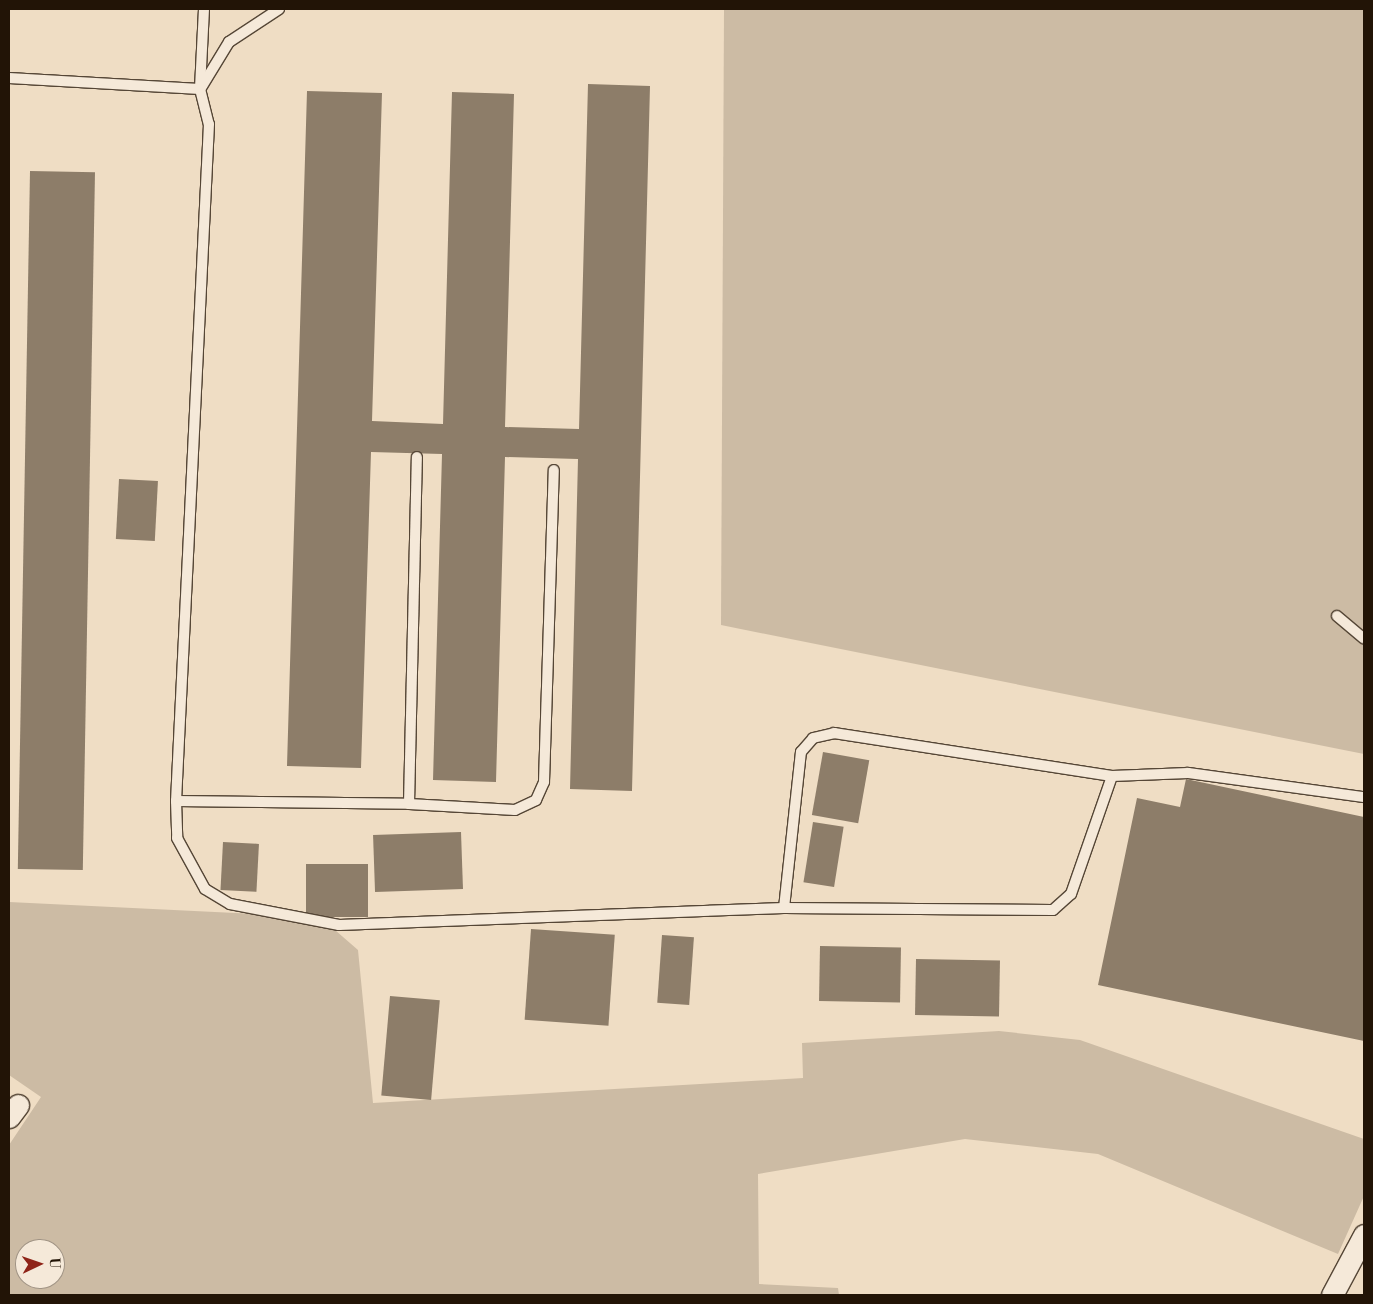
<!DOCTYPE html>
<style>
body{margin:0}
#map{position:relative;width:1373px;height:1304px;overflow:hidden;background:#efddc4;font-family:"Libre Bodoni",serif}
div>[style]{position:absolute}
[style*='--x']{left:calc(var(--x)*1px);top:calc(var(--y)*1px);width:calc(var(--w)*1px);rotate:calc(var(--a)*1deg)}
.green>*{inset:0;background:#ccbba4}
.building>*{inset:0;background:#8d7d69;transform-origin:0 0}
.roads{filter:drop-shadow(1px 0 #554636) drop-shadow(-1px 0 #554636) drop-shadow(0 1px #554636) drop-shadow(0 -1px #554636)}
.lane>*{height:10px;margin:-5px;padding:0 5px;transform-origin:5px;border-radius:5px;background:#f5e9d9}
.street>*{height:21px;margin:-10.5px;padding:0 10.5px;transform-origin:10.5px;border-radius:10.5px;background:#f5e9d9}
span{translate:-50% -50%;white-space:nowrap;text-align:center;line-height:1.15;-webkit-text-stroke:4px #f5e9d9;paint-order:stroke}
.frame{position:absolute;inset:0;border:10px solid #221406;pointer-events:none}
.north{position:absolute;left:15px;top:1239px;width:50px;height:50px;box-sizing:border-box;background:#f5e9d9;border:1px solid #a19485;border-radius:50%;rotate:87deg;font-size:14px;font-weight:700;line-height:20px;text-align:center;color:#221406}
.north::after{content:'';display:block;margin:auto;width:18px;height:22px;background:#8f2418;clip-path:polygon(50% 0,100% 100%,50% 72%,0 100%)}
</style>
<div id="map">
<div class="green">
<div style="clip-path:polygon(724px 9px,1364px 9px,1364px 754px,721px 625px)"></div>
<div style="clip-path:polygon(evenodd,9px 902px,320px 917px,358px 950px,373px 1103px,803px 1078px,802px 1043px,999px 1031px,1080px 1040px,1364px 1139px,1364px 1196px,1338px 1254px,1098px 1154px,965px 1139px,758px 1174px,759px 1284px,838px 1288px,839px 1295px,9px 1295px,9px 1145px,41px 1097px,9px 1075px,9px 902px,25px 1249px,55px 1249px,55px 1279px,25px 1279px,25px 1249px)"></div>
</div>
<div class="building">
<div style="clip-path:polygon(588px 84px,650px 86px,632px 791px,570px 789px,578px 459px,505px 457px,496px 782px,433px 780px,442px 454px,371px 452px,361px 768px,287px 766px,307px 91px,382px 93px,372px 421px,443px 424px,452px 92px,514px 94px,505px 427px,579px 429px)"></div>
<div style="left:30px;top:171px;width:65px;height:698px;rotate:1deg"></div>
<div style="left:119px;top:479px;width:39px;height:60px;rotate:3deg"></div>
<div style="left:823px;top:752px;width:47px;height:64px;rotate:10deg"></div>
<div style="clip-path:polygon(1186px 779px,1364px 817px,1364px 1041px,1098px 985px,1137px 798px,1180px 807px)"></div>
<div style="left:813px;top:822px;width:31px;height:61px;rotate:9deg"></div>
<div style="left:461px;top:832px;width:57px;height:88px;rotate:88deg"></div>
<div style="left:223px;top:842px;width:36px;height:48px;rotate:3deg"></div>
<div style="left:306px;top:864px;width:62px;height:53px"></div>
<div style="left:531px;top:929px;width:84px;height:91px;rotate:4deg"></div>
<div style="left:662px;top:935px;width:32px;height:68px;rotate:4deg"></div>
<div style="left:820px;top:946px;width:81px;height:55px;rotate:1deg"></div>
<div style="left:916px;top:959px;width:84px;height:56px;rotate:1deg"></div>
<div style="left:390px;top:996px;width:50px;height:100px;rotate:5deg"></div>
</div>
<div class="roads">
<div class="lane">
<div style="--x:204;--y:9;--w:80;--a:92.9"></div>
<div style="--x:200;--y:89;--w:36;--a:76"></div>
<div style="--x:209;--y:124;--w:678;--a:92.79"></div>
<div style="--x:176;--y:801;--w:37;--a:88"></div>
<div style="--x:177;--y:838;--w:58;--a:61.2"></div>
<div style="--x:205;--y:889;--w:29;--a:31"></div>
<div style="--x:230;--y:904;--w:111;--a:10.9"></div>
<div style="--x:339;--y:925;--w:445;--a:-2.2"></div>
<div style="--x:784;--y:908;--w:269;--a:0.4"></div>
<div style="--x:1053;--y:910;--w:24;--a:-42"></div>
<div style="--x:1071;--y:894;--w:125;--a:-70.8"></div>
<div style="--x:1112;--y:776;--w:76;--a:-2.3"></div>
<div style="--x:1188;--y:773;--w:178;--a:7.8"></div>
<div style="--x:9;--y:78;--w:191;--a:3.3"></div>
<div style="--x:201;--y:88;--w:54;--a:-58.7"></div>
<div style="--x:229;--y:42;--w:60;--a:-33.4"></div>
<div style="--x:1337;--y:616;--w:35;--a:40"></div>
<div style="--x:176;--y:801;--w:233;--a:0.7"></div>
<div style="--x:409;--y:804;--w:106;--a:3.2"></div>
<div style="--x:515;--y:810;--w:23;--a:-25"></div>
<div style="--x:536;--y:800;--w:20;--a:-66"></div>
<div style="--x:544;--y:782;--w:312;--a:-88.2"></div>
<div style="--x:409;--y:804;--w:347;--a:-88.7"></div>
<div style="--x:784;--y:908;--w:157;--a:-83.8"></div>
<div style="--x:801;--y:752;--w:18;--a:-49"></div>
<div style="--x:813;--y:738;--w:22;--a:-13"></div>
<div style="--x:834;--y:733;--w:281;--a:8.8"></div>
</div>
<div class="street">
<div style="--x:9;--y:1117;--w:15;--a:-53"></div>
<div style="--x:1332;--y:1295;--w:68;--a:-61.9"></div>
</div>
</div>
<div class="frame"></div>
<div class="north">U</div>
</div>
